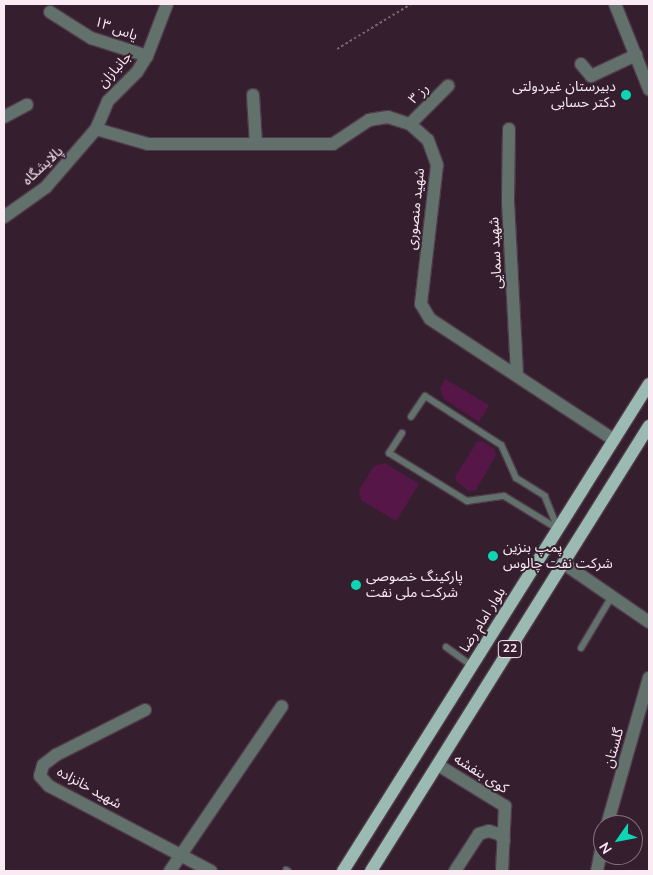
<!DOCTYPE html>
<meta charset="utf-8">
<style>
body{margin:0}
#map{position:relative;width:653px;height:875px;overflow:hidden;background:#351f2f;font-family:"Nunito Sans","Noto Sans Arabic",sans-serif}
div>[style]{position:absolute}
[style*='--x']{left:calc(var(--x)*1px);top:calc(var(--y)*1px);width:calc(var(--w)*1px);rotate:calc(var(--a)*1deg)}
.green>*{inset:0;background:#571648}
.path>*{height:2px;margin-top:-1px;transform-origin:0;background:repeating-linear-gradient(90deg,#7a6674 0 2.5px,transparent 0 5px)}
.roads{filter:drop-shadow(1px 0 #503b4a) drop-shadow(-1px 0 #503b4a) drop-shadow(0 1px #503b4a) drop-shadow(0 -1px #503b4a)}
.service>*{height:6px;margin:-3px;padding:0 3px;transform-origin:3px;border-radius:3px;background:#62716c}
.minor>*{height:12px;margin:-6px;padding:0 6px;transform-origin:6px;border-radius:6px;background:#62716c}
.tertiary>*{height:12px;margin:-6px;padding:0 6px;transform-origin:6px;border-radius:6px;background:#62716c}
.primary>*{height:12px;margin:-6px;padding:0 6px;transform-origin:6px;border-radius:6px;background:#9bbab1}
.dots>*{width:14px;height:14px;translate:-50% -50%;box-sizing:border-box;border:2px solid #351f2f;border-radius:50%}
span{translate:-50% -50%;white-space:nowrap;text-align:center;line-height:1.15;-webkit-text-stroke:4px #351f2f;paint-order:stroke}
.shield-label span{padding:1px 4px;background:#351f2f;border:1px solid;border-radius:4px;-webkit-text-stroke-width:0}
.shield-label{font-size:12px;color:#f9eaf3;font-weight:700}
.street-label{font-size:14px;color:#f9eaf3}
.poi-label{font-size:14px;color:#f9eaf3}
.right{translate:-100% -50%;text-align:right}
.left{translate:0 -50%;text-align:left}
.frame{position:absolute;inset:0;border:5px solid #f9eaf3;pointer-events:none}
.north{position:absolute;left:593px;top:815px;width:50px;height:50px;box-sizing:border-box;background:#351f2f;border:1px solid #83707d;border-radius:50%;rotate:237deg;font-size:14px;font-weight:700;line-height:20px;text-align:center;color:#f9eaf3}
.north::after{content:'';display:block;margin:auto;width:18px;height:22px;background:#0ed5b4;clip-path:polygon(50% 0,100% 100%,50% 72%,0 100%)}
</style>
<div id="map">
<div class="green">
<div style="clip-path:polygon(445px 379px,489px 405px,479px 422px,444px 399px,440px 389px)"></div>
<div style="clip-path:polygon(482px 441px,494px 449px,496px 455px,476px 490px,469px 491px,457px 482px,455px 477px,477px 442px)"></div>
<div style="clip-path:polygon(385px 463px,419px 484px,396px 521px,361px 500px,359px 490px,374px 466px)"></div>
</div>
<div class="path">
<div style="--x:337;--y:49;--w:87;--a:-31.3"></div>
</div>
<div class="roads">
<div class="service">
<div style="--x:402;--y:433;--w:24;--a:123"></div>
<div style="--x:389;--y:453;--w:92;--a:31.6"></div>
<div style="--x:467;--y:501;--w:37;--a:-8"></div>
<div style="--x:504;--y:496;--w:63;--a:31.4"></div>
<div style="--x:558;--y:529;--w:35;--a:-112"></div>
<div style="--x:545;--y:496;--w:34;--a:-148"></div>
<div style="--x:516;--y:478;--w:36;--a:-114"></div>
<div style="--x:501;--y:445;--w:90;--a:-147.2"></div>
<div style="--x:425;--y:396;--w:25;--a:124"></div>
<div style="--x:446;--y:647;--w:32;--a:36"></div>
<div style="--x:581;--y:648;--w:61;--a:-59.2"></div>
<div style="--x:286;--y:870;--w:2;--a:27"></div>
</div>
<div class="minor">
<div style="--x:615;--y:4;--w:92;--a:68.2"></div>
<div style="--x:50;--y:12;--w:49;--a:32.4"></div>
<div style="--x:91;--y:38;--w:59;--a:17.8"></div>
<div style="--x:581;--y:64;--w:16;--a:50"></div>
<div style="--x:591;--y:76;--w:50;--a:-25"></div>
<div style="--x:253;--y:95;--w:49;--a:86.5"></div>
<div style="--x:4;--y:117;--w:26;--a:-28"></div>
<div style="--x:410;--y:124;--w:54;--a:-45"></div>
<div style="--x:509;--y:129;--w:73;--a:90.8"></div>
<div style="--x:508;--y:202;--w:174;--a:87"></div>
<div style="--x:4;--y:217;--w:52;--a:-35.5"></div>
<div style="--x:46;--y:187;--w:77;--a:-49.2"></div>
<div style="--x:563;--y:563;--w:104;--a:34.5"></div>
<div style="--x:145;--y:710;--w:100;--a:153.2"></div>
<div style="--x:56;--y:755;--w:16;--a:142"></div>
<div style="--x:43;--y:765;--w:11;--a:105"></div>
<div style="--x:40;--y:776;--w:13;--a:48"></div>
<div style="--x:49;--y:786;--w:183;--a:27.7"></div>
<div style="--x:438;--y:765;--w:79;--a:31.5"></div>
<div style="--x:505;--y:806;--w:65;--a:92.6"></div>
<div style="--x:607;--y:825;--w:153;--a:-74.1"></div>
<div style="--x:170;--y:871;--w:199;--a:-55.8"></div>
<div style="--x:455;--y:871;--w:44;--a:-57"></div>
<div style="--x:479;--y:834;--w:10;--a:-17"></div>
<div style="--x:489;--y:831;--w:10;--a:17"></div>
<div style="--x:499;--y:834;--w:8;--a:50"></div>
<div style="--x:597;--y:871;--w:33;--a:-79"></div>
</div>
<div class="tertiary">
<div style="--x:167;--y:4;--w:56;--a:111"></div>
<div style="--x:147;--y:56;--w:19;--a:122"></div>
<div style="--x:137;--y:72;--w:41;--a:135"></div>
<div style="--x:108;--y:101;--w:30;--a:113"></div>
<div style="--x:96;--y:129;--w:54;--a:16.1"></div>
<div style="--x:148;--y:144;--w:185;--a:0"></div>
<div style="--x:333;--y:144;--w:43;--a:-33.7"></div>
<div style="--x:369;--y:120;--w:19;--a:-9"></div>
<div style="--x:388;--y:117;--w:23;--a:18"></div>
<div style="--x:410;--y:124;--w:24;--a:42"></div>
<div style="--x:428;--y:140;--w:27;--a:70"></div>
<div style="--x:437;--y:165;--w:140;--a:96.6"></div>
<div style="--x:421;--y:304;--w:17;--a:59"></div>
<div style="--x:430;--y:319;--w:220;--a:33.3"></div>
</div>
<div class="primary">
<div style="--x:343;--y:871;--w:575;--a:-57.86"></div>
<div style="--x:371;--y:871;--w:525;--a:-58.01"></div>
</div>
</div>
<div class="dots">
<div style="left:626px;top:95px;background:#0ed5b4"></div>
<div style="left:493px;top:556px;background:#0ed5b4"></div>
<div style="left:356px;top:585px;background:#0ed5b4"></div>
</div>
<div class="shield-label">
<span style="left:510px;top:649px">22</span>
</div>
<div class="street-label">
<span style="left:116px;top:29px;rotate:20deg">یاس ۱۳</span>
<span style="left:115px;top:70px;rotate:-48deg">جانبازان</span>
<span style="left:419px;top:94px;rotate:-44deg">رز ۳</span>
<span style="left:43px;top:166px;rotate:-43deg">پالایشگاه</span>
<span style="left:416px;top:209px;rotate:-84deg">شهید منصوری</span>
<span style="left:496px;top:253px;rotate:-93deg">شهید سمایی</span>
<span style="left:483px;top:620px;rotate:-58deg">بلوار امام رضا</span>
<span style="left:614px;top:748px;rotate:-74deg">گلستان</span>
<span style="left:481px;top:774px;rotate:32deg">کوی بنفشه</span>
<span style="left:89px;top:788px;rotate:29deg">شهید خانزاده</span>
</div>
<div class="poi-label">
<span class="right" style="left:616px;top:95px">دبیرستان غیردولتی<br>دکتر حسابی</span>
<span class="left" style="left:503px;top:556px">پمپ بنزین<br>شرکت نفت چالوس</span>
<span class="left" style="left:366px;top:585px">پارکینگ خصوصی<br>شرکت ملی نفت</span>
</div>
<div class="frame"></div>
<div class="north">N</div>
</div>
